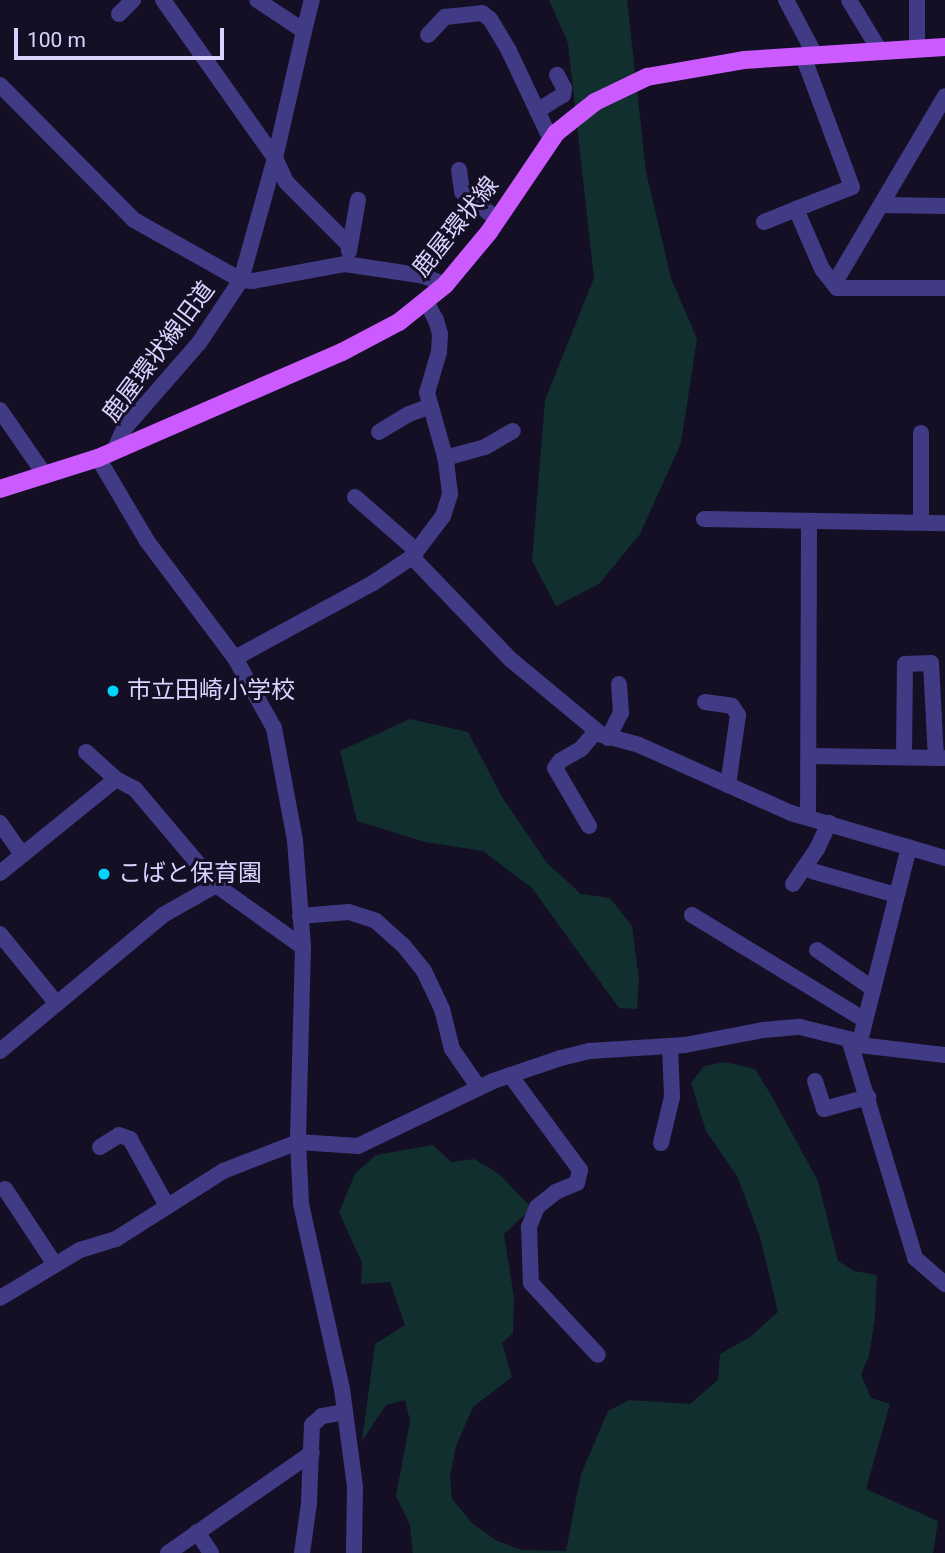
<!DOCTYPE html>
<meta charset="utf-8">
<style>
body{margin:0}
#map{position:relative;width:945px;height:1553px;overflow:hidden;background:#140f25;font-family:Roboto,"Noto Sans JP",sans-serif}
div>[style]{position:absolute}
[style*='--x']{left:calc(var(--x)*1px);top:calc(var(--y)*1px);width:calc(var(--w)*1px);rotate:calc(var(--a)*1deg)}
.green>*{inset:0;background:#122f2f}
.minor>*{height:16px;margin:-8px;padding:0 8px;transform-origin:8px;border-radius:8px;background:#413a84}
.major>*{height:18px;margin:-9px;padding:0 9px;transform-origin:9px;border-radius:9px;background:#cb5bff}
.dots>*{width:19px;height:19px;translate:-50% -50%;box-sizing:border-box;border:4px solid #140f25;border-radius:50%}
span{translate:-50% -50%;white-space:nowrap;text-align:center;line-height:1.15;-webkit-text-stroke:6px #140f25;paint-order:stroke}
.street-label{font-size:24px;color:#dbd3ff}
.poi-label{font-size:24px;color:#dbd3ff}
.left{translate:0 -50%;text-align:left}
.scale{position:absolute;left:14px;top:28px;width:210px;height:32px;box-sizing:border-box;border:4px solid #dbd3ff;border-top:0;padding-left:9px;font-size:21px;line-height:24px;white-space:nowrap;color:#dbd3ff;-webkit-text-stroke:5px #140f25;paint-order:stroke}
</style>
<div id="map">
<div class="green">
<div style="clip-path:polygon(549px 0,627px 0,646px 172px,671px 278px,697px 339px,681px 443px,640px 534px,599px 584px,556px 606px,532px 561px,545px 400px,594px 278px,568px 43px)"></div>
<div style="clip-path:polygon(410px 719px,468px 732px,502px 797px,547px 863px,581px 894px,610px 898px,632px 926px,639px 980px,637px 1009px,619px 1008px,532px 888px,483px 851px,425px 842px,357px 821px,340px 751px)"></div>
<div style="clip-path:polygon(725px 1062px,755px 1069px,771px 1095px,818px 1181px,838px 1261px,854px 1271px,877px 1275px,875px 1317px,869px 1356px,861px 1375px,871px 1398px,890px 1404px,866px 1489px,938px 1521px,933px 1553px,413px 1553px,410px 1525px,396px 1496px,410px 1421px,405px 1400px,386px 1405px,362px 1441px,375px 1344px,405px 1325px,390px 1282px,361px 1284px,362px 1263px,339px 1212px,355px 1174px,376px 1155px,433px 1145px,451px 1162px,474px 1159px,498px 1173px,532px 1208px,504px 1234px,514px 1298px,513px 1333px,502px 1343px,512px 1377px,473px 1407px,456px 1446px,450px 1476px,452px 1499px,472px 1523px,497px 1541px,522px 1550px,566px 1551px,581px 1474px,608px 1411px,629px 1400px,690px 1404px,718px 1380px,720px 1354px,750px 1337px,778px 1312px,760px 1237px,737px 1176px,706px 1131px,691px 1083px,704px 1066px)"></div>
</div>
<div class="minor">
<div style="--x:163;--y:0;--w:194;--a:54.7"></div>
<div style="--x:275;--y:158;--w:26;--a:65"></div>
<div style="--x:286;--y:182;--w:88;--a:45"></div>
<div style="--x:786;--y:0;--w:62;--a:62.2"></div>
<div style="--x:849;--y:0;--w:60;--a:58.7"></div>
<div style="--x:119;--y:14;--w:20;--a:-45"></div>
<div style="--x:304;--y:31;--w:32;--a:-76"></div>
<div style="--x:428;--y:35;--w:25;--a:-47"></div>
<div style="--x:445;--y:17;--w:37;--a:-6"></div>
<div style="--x:482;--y:13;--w:10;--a:37"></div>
<div style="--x:490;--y:19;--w:37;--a:59"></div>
<div style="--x:509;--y:51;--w:98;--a:64.7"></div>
<div style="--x:917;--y:47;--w:47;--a:-90"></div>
<div style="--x:0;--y:85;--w:190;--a:45.2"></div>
<div style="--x:134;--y:220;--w:123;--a:29.3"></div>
<div style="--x:241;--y:280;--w:12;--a:5"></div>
<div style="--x:253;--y:281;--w:94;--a:-10.5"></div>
<div style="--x:345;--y:264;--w:80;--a:8.6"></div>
<div style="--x:424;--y:276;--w:23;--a:23"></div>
<div style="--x:537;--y:111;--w:31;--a:-32"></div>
<div style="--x:563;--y:95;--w:7;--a:-82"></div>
<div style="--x:564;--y:88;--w:15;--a:-118"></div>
<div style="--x:459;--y:170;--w:22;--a:82"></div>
<div style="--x:462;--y:192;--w:44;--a:37.6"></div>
<div style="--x:881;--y:205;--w:64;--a:0.9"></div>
<div style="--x:796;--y:209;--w:60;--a:-21.4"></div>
<div style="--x:852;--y:187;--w:140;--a:-110.5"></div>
<div style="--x:764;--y:222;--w:35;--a:-22"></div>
<div style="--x:796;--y:209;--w:65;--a:66.6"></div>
<div style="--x:822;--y:269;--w:24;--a:52"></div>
<div style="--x:837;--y:288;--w:108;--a:0"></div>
<div style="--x:349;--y:251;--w:52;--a:-80"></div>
<div style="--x:834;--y:284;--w:218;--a:-59.4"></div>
<div style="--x:0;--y:410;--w:79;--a:55.3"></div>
<div style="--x:379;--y:432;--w:35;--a:-31"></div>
<div style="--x:409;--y:414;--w:23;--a:-20"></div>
<div style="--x:921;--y:433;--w:89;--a:90"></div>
<div style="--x:114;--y:451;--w:24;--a:-66"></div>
<div style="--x:124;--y:429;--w:114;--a:-48.9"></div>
<div style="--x:199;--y:343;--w:76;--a:-56.3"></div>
<div style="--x:241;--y:280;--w:127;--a:-74.4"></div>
<div style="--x:275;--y:158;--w:130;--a:-77.1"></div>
<div style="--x:304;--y:31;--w:56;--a:-146.6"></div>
<div style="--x:98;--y:458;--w:96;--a:59.4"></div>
<div style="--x:147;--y:541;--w:146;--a:53.1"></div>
<div style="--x:235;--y:658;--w:80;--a:60.9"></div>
<div style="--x:274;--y:728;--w:114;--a:79.4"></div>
<div style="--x:295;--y:840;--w:107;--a:85.7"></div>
<div style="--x:303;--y:947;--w:195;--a:91.5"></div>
<div style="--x:298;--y:1142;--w:62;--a:87.2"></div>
<div style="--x:301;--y:1204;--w:189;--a:77.5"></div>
<div style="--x:342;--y:1389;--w:99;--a:82.4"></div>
<div style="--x:355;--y:1487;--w:66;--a:90.9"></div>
<div style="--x:445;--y:458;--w:41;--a:-15.4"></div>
<div style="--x:485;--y:447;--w:32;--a:-30"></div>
<div style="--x:355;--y:497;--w:82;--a:41.1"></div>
<div style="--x:704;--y:519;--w:241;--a:1"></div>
<div style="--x:412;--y:557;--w:141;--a:46.1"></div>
<div style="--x:510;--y:659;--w:119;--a:39.6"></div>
<div style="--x:602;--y:735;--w:38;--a:15"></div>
<div style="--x:639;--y:745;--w:167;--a:24.1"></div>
<div style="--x:791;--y:813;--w:160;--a:16.3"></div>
<div style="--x:235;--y:658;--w:157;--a:-28.5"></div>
<div style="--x:373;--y:583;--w:47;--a:-33.7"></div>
<div style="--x:412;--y:557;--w:51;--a:-52.9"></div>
<div style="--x:443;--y:516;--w:23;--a:-72"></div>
<div style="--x:450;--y:494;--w:34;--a:-97"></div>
<div style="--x:446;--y:460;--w:70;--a:-105.8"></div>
<div style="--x:427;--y:393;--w:43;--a:-73.7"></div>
<div style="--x:439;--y:352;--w:18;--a:-87"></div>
<div style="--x:440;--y:334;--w:15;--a:-106"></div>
<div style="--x:436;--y:320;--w:21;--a:-119"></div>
<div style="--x:705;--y:702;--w:27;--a:8"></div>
<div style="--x:732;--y:706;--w:11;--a:56"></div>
<div style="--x:738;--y:715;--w:71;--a:98.1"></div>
<div style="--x:608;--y:738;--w:28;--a:-63"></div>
<div style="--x:621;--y:713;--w:29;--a:-94"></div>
<div style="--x:86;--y:752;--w:40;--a:42"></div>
<div style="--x:809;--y:756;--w:134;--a:0.9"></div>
<div style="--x:904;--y:757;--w:93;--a:-89.4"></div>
<div style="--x:905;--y:664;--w:26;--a:-2"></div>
<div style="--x:931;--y:663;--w:95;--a:87"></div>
<div style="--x:808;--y:817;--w:295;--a:-89.8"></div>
<div style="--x:0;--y:823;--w:39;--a:55"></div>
<div style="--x:589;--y:826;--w:67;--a:-120.4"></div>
<div style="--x:555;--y:768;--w:9;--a:-54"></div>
<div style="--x:560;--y:761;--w:24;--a:-30"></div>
<div style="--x:581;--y:749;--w:23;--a:-50"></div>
<div style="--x:812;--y:871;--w:87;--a:15.9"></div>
<div style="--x:0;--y:873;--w:149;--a:-39"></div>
<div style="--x:116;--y:779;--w:21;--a:28"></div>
<div style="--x:135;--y:789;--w:126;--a:49.8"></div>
<div style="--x:216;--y:885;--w:107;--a:35.5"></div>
<div style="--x:793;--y:884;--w:42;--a:-55.6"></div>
<div style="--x:817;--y:849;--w:29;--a:-65"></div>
<div style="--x:692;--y:915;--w:202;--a:31.3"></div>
<div style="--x:300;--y:916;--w:49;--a:-4.7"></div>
<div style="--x:349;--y:912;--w:28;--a:18"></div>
<div style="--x:376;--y:921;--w:36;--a:42"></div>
<div style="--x:403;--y:945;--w:33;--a:51"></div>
<div style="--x:424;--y:971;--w:42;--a:64.7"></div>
<div style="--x:442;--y:1009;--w:41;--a:76"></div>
<div style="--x:452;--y:1049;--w:47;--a:55.3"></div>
<div style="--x:0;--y:934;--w:90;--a:50.8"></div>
<div style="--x:817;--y:950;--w:67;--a:34.6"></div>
<div style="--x:849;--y:1039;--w:229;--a:73.2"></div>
<div style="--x:915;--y:1258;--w:40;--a:41"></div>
<div style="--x:859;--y:1045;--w:204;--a:-75.8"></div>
<div style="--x:0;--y:1051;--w:212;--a:-39.8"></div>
<div style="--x:163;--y:915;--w:61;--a:-29.5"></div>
<div style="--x:510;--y:1075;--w:118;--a:53.6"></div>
<div style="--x:580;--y:1170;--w:13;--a:103"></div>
<div style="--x:577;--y:1183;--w:23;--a:157"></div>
<div style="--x:556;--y:1192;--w:24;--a:142"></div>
<div style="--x:537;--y:1207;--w:22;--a:112"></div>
<div style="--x:529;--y:1227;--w:56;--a:88"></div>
<div style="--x:531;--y:1283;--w:98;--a:47.1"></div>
<div style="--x:815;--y:1081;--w:29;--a:72"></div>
<div style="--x:824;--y:1109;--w:46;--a:-15.3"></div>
<div style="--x:661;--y:1143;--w:47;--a:-76.6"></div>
<div style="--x:672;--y:1097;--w:51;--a:-92.2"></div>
<div style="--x:100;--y:1147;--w:22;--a:-32"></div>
<div style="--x:119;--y:1135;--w:12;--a:20"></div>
<div style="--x:130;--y:1139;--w:77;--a:61.1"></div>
<div style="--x:5;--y:1189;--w:89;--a:56.5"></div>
<div style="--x:0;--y:1298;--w:93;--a:-31"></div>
<div style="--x:80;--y:1250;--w:38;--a:-17"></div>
<div style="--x:116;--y:1239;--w:127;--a:-32.4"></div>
<div style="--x:223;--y:1171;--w:80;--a:-21.1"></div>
<div style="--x:298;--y:1142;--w:60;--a:3.8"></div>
<div style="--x:358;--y:1146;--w:150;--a:-25.7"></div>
<div style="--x:493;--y:1081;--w:72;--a:-18.7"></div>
<div style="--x:561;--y:1058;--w:29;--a:-14"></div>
<div style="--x:589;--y:1051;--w:96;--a:-3.6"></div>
<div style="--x:685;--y:1045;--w:79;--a:-10.9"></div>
<div style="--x:763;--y:1030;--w:37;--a:-5"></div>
<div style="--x:800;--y:1027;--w:50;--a:13.8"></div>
<div style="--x:849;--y:1039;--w:12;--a:31"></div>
<div style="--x:859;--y:1045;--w:87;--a:6.6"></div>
<div style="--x:197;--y:1532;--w:25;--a:56"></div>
<div style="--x:168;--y:1553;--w:175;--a:-34.8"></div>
<div style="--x:302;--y:1553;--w:50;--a:-82"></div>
<div style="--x:309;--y:1503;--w:78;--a:-87.8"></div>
<div style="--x:312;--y:1425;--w:13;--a:-42"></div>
<div style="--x:322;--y:1416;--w:23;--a:-10"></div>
</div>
<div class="major">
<div style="--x:0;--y:489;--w:103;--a:-17.6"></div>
<div style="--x:98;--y:458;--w:266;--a:-23.5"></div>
<div style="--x:342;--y:352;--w:64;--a:-27.8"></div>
<div style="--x:399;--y:322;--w:59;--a:-38.8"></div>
<div style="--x:445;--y:285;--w:69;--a:-50.3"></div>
<div style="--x:489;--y:232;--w:120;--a:-55.9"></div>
<div style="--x:556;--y:133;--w:50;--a:-38.5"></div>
<div style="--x:595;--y:102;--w:58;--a:-25.7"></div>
<div style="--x:647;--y:77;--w:98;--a:-9.9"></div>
<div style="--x:744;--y:60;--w:201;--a:-3.7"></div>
</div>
<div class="dots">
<div style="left:113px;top:691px;background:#01d5fe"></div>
<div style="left:104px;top:874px;background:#01d5fe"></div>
</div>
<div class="street-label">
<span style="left:456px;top:227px;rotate:-51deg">鹿屋環状線</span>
<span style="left:159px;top:352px;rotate:-53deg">鹿屋環状線旧道</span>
</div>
<div class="poi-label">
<span class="left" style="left:127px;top:691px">市立田崎小学校</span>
<span class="left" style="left:118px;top:874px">こばと保育園</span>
</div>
<div class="scale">100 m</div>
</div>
